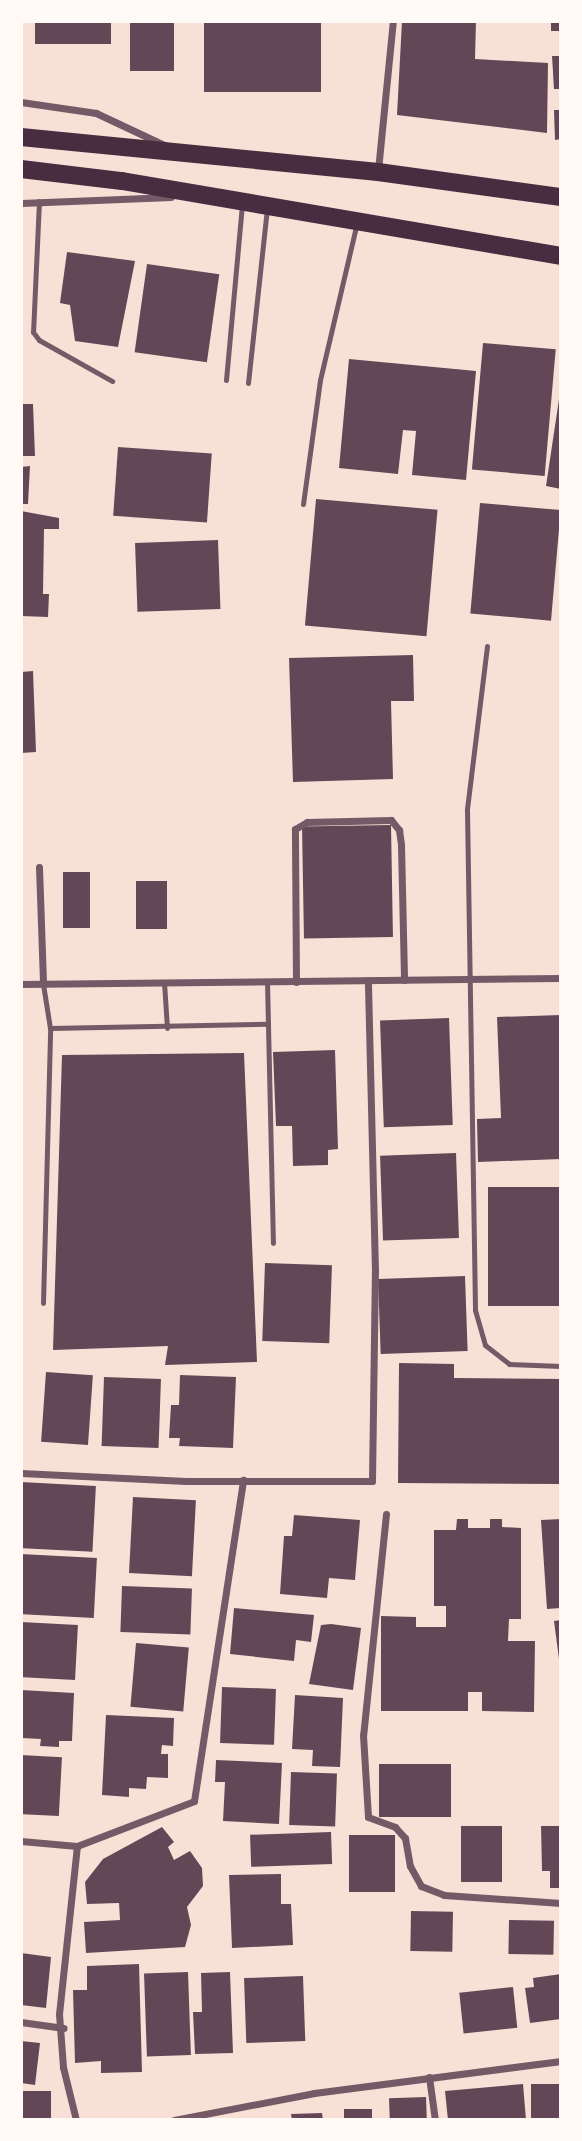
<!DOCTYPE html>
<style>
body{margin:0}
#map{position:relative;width:582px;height:2141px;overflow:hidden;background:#f7e1d7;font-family:Helvetica,sans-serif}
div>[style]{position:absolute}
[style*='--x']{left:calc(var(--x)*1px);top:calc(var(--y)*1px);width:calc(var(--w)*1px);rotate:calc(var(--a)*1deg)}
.building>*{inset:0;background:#644757;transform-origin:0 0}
.service>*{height:5px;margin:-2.5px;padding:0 2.5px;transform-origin:2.5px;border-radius:2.5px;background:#755966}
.minor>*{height:7px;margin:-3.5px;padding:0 3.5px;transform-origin:3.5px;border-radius:3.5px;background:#755966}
.primary>*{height:18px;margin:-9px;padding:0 9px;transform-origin:9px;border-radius:9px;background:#4a2c40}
span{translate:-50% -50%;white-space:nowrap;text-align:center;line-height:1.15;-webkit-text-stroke:7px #fffaf5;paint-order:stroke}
.frame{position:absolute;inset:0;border:23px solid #fffaf5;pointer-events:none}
</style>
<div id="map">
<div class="building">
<div style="left:35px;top:21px;width:76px;height:23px"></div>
<div style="left:130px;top:21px;width:44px;height:50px"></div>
<div style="left:204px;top:21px;width:117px;height:71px"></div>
<div style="clip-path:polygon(402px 21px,476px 21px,475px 59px,548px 63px,547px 133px,397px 115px)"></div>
<div style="left:551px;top:21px;width:10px;height:10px"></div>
<div style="clip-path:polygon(552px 56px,561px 56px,561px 89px,554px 89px)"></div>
<div style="clip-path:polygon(554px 110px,561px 110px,561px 139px,555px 140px)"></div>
<div style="clip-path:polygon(67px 252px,135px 261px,118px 347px,75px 341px,70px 305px,60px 303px)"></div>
<div style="left:147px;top:264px;width:73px;height:89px;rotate:8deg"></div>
<div style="left:483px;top:343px;width:73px;height:127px;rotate:5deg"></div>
<div style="clip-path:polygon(349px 359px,476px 371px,466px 480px,412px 475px,416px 431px,403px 430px,398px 474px,339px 468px)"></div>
<div style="clip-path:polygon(561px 386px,561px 489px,546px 486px)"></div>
<div style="clip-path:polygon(21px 404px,33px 404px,35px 456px,21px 456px)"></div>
<div style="left:118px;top:447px;width:94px;height:69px;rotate:4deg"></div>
<div style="clip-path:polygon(30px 466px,28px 504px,21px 504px,21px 467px)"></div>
<div style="left:316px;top:499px;width:122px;height:127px;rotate:5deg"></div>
<div style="left:480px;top:503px;width:81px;height:111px;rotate:5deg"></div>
<div style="clip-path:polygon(21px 511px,59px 518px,59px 529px,44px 529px,43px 594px,49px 594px,48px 617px,21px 616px)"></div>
<div style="left:218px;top:540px;width:69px;height:83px;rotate:88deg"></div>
<div style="clip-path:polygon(413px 655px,414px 701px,391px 701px,393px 779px,293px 782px,289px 658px)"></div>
<div style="clip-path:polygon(33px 671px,36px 752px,21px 753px,21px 672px)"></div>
<div style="left:391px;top:825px;width:112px;height:89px;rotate:89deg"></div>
<div style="left:63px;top:872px;width:27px;height:56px"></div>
<div style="left:136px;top:881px;width:31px;height:48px"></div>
<div style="clip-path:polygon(561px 1015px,561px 1159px,478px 1162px,477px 1119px,501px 1118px,497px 1017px)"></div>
<div style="left:449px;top:1018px;width:107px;height:69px;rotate:88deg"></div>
<div style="clip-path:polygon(335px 1050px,338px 1149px,328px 1150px,328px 1165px,293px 1166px,292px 1126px,276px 1126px,273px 1052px)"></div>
<div style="clip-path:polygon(244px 1053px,257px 1362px,165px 1365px,168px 1346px,53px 1350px,62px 1055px)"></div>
<div style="left:456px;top:1153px;width:85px;height:76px;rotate:88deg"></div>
<div style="left:561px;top:1187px;width:119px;height:73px;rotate:90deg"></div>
<div style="left:265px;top:1263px;width:67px;height:78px;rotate:2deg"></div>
<div style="left:465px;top:1276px;width:75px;height:87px;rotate:88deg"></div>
<div style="clip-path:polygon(399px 1363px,454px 1364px,454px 1378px,561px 1379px,561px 1484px,398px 1483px)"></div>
<div style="left:46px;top:1372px;width:47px;height:70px;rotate:4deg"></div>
<div style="clip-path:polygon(180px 1375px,236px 1377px,233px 1448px,179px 1446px,180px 1438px,169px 1438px,171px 1405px,179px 1405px)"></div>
<div style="left:104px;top:1377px;width:57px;height:69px;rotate:2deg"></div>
<div style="left:21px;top:1482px;width:75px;height:66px;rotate:3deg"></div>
<div style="left:133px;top:1497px;width:63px;height:76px;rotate:3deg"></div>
<div style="clip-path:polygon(294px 1515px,360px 1520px,355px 1580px,329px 1578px,327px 1598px,280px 1594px,284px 1536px,292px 1536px)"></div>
<div style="clip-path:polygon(457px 1519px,468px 1519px,468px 1528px,490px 1528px,490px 1519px,502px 1519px,502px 1527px,521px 1528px,521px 1619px,509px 1619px,508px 1641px,535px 1641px,534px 1712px,482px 1711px,482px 1692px,468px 1692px,468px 1711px,381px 1711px,381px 1616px,416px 1617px,416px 1627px,446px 1627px,446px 1606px,434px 1606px,434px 1530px,456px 1530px)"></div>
<div style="clip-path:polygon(561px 1519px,561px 1608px,547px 1609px,541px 1520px)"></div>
<div style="left:21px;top:1554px;width:76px;height:60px;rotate:3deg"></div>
<div style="left:122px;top:1586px;width:70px;height:46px;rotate:2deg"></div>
<div style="clip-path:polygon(234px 1608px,314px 1615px,311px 1642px,296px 1640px,294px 1661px,230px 1654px)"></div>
<div style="clip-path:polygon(561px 1620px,561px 1659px,559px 1659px,554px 1621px)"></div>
<div style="left:21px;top:1622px;width:57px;height:55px;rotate:3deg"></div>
<div style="clip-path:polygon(331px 1624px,361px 1628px,353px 1690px,309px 1684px,321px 1625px)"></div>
<div style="left:136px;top:1643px;width:53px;height:64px;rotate:5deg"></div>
<div style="left:222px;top:1687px;width:54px;height:56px;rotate:2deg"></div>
<div style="clip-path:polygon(21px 1690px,74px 1693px,72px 1741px,59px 1741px,59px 1747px,40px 1746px,41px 1739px,21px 1738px)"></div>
<div style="clip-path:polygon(295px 1695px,343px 1698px,340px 1767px,312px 1766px,313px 1750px,292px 1749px)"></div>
<div style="clip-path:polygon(106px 1715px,174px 1718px,173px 1746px,162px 1745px,161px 1754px,168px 1754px,168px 1778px,147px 1777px,146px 1789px,129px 1788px,129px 1797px,102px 1795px)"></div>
<div style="left:21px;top:1755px;width:41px;height:59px;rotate:3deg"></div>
<div style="clip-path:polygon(216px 1760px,282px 1763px,279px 1824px,223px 1821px,225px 1782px,215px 1782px)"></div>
<div style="left:379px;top:1764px;width:72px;height:53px"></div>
<div style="left:291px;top:1772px;width:46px;height:53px;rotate:2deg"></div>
<div style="left:461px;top:1826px;width:41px;height:56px"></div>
<div style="clip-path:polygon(541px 1826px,561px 1826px,561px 1888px,550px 1888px,550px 1871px,542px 1871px)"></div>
<div style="clip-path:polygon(162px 1827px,174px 1842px,168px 1847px,174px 1860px,190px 1851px,202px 1868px,203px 1886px,187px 1907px,191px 1925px,185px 1947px,86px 1953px,84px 1922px,120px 1920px,119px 1903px,87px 1904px,85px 1882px,103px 1859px)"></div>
<div style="left:331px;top:1832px;width:32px;height:81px;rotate:88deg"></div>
<div style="left:349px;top:1835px;width:46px;height:57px"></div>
<div style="clip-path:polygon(281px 1874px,281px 1904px,291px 1904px,293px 1945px,232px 1948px,229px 1875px)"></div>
<div style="left:411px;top:1911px;width:42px;height:40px;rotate:1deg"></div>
<div style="left:509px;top:1920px;width:45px;height:34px;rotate:1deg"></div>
<div style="clip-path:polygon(21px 1953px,51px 1957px,46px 2008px,21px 2005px)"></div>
<div style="clip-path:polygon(139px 1964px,142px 2072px,101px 2073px,101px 2061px,75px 2063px,73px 1990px,87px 1990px,87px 1966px)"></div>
<div style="left:188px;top:1972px;width:83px;height:44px;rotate:88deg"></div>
<div style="clip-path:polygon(230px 1972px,233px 2053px,195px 2054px,193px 2012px,202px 2012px,201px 1973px)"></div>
<div style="clip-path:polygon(561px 1974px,561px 2019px,530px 2023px,525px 1988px,534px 1987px,533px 1978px)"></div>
<div style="left:303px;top:1976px;width:65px;height:59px;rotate:88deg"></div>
<div style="left:513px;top:1987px;width:41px;height:54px;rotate:84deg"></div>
<div style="clip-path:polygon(21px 2041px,40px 2043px,35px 2085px,21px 2083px)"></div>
<div style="clip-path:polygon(523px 2084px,526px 2120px,448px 2120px,445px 2091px)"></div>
<div style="left:561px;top:2084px;width:36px;height:30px;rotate:90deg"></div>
<div style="left:21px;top:2091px;width:30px;height:29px"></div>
<div style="left:426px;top:2097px;width:23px;height:37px;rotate:88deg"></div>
<div style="left:372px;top:2109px;width:11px;height:28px;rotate:90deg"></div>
<div style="clip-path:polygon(322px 2113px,323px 2120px,292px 2120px,291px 2114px)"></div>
</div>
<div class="service">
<div style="--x:39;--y:201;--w:131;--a:92.6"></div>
<div style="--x:33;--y:332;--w:10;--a:53"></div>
<div style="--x:39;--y:340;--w:84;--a:29.3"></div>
<div style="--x:226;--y:380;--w:176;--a:-84.8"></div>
<div style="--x:248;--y:383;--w:175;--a:-83.8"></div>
<div style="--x:303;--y:504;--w:125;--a:-82.2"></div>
<div style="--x:320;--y:380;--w:158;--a:-76.8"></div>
<div style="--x:487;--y:646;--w:165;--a:97"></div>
<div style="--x:467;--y:810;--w:500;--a:89.08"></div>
<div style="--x:475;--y:1310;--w:36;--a:74"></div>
<div style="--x:485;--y:1345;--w:31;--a:38"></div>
<div style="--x:509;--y:1364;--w:52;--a:2.2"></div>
<div style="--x:267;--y:981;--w:262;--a:88.7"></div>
<div style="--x:164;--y:982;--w:46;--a:86.3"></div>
<div style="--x:43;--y:984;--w:45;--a:81"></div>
<div style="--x:43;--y:1303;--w:275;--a:-88.5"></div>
<div style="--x:50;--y:1028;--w:218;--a:-1.1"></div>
</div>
<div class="minor">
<div style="--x:21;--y:102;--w:76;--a:8.3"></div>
<div style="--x:96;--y:113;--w:77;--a:25.2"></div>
<div style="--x:378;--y:170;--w:150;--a:-84.3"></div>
<div style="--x:21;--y:203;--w:150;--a:-2.3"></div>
<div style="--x:39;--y:867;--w:117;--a:88"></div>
<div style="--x:296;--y:982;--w:153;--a:-90.4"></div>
<div style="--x:295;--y:829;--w:14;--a:-30"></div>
<div style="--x:307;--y:822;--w:84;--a:-1.4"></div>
<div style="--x:391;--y:820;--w:13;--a:51"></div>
<div style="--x:399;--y:830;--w:15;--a:82"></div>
<div style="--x:401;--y:845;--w:135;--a:88.7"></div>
<div style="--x:21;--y:984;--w:540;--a:-0.64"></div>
<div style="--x:21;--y:1473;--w:165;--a:2.8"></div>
<div style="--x:186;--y:1481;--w:186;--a:0"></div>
<div style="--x:372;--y:1481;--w:210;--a:-89.2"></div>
<div style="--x:375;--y:1271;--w:291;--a:-91.4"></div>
<div style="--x:386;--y:1514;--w:222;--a:95.9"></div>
<div style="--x:363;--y:1735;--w:82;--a:86.5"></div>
<div style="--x:368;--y:1817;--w:29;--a:20"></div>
<div style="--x:395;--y:1827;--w:15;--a:48"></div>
<div style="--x:405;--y:1838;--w:28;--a:80"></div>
<div style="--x:410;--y:1866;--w:23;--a:61"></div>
<div style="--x:421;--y:1886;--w:25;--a:21"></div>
<div style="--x:444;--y:1895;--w:117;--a:3.9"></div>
<div style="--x:21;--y:1841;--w:56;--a:5.1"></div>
<div style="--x:21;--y:2022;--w:43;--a:7.9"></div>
<div style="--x:429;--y:2077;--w:43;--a:82.1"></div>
<div style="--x:76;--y:2120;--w:55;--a:-103.8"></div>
<div style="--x:63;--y:2067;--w:53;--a:-94.3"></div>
<div style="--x:59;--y:2014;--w:169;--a:-83.9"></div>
<div style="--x:77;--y:1846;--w:125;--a:-21"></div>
<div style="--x:194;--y:1801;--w:325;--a:-81.3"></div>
<div style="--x:174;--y:2120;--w:143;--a:-10.9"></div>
<div style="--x:314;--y:2093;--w:249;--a:-7.4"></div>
</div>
<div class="primary">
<div style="--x:21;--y:137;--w:359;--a:5.6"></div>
<div style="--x:378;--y:172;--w:185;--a:7.8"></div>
<div style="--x:21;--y:169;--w:102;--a:6.8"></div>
<div style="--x:122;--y:181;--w:445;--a:9.7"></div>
</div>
<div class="frame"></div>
</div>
